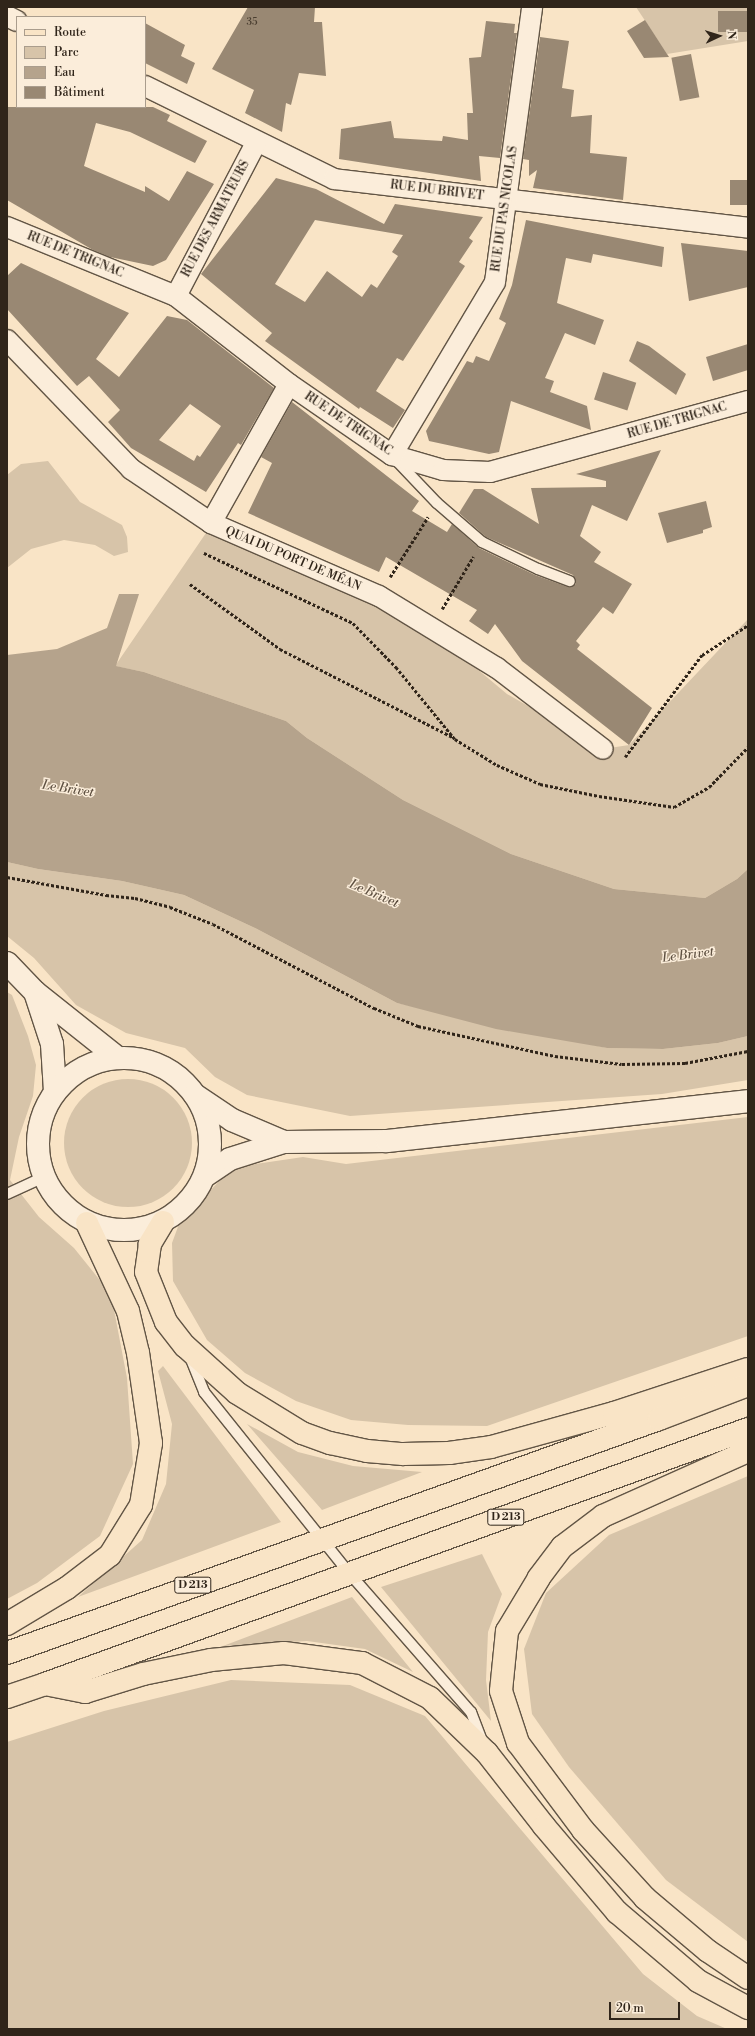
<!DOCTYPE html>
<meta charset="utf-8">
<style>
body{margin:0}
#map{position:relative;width:755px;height:2036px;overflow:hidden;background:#f9e4c6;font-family:"Libre Bodoni",serif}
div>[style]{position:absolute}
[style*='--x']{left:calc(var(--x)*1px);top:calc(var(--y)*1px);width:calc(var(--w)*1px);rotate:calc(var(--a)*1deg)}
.green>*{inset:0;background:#d7c4a9}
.round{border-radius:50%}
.water>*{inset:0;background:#b5a38c}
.building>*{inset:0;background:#998873;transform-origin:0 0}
.path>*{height:2.5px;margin-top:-1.25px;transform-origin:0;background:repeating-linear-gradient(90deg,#30251a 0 3px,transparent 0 5px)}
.roads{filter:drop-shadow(1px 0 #625545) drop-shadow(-1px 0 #625545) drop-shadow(0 1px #625545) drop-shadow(0 -1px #625545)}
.lane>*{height:10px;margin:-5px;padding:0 5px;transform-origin:5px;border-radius:5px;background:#fbedda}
.street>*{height:20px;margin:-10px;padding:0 10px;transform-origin:10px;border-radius:10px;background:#fbedda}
.secondary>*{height:22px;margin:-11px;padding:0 11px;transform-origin:11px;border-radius:11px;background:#fbedda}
.secondary>.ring{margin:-11px;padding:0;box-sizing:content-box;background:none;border:22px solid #fbedda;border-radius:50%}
.primary>*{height:22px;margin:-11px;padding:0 11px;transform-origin:11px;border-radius:11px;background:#f9e4c6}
.highway>*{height:22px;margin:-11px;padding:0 11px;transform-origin:11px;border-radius:11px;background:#f9e4c6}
span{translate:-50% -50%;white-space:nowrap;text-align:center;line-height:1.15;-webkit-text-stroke:3px #fbedda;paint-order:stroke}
.number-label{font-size:10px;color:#4a3e30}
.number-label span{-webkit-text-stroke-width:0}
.shield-label span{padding:1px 3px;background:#fbedda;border:1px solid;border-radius:3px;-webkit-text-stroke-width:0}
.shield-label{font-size:11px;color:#30251a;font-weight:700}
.street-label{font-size:12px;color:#30251a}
.water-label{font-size:13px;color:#5f5142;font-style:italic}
.frame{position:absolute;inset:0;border:8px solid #30251a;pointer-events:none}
.legend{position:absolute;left:16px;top:16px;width:130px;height:92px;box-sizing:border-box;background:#fbedda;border:1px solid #aa9d8d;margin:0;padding:5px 7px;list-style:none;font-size:12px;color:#30251a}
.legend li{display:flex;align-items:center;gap:8px;height:20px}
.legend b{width:20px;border:1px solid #aa9d8d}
.north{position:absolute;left:699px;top:16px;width:40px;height:40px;-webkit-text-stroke:3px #fbedda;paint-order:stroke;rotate:86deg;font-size:11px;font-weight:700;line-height:16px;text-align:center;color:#30251a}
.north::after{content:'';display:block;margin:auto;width:14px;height:18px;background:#30251a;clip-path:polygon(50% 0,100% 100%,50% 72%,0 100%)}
.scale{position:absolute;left:609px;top:2002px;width:71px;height:18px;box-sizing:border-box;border:2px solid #30251a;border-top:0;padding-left:5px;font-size:12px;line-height:14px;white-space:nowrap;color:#30251a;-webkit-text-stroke:3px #fbedda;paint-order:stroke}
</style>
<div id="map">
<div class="green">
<div style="clip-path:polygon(636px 7px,748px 7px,748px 41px,667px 54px)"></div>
<div style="clip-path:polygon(48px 461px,80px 502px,122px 525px,127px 537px,128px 552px,114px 556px,95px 545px,64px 540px,31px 549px,7px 568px,7px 475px,21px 464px)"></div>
<div style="clip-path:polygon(206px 533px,376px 600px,428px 628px,507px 694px,603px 749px,629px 745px,748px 619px,748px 869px,737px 879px,705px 898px,614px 889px,511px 854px,403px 800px,307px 738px,286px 721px,144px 672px,115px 666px)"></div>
<div style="clip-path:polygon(7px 862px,38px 869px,122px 881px,184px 895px,257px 929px,397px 1003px,607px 1048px,663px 1049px,718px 1043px,748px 1036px,748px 1080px,662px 1094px,350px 1116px,247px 1095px,215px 1077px,185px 1048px,126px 1033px,76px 1005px,34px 958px,7px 936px)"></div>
<div style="clip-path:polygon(7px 992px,12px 995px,28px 1036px,36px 1065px,33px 1096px,19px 1137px,10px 1180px,39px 1217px,74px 1248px,111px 1294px,127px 1378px,133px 1464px,100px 1536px,37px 1583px,7px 1599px)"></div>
<div class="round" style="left:64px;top:1079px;width:128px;height:128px"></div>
<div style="clip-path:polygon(748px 1117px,748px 1336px,487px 1426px,408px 1425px,351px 1420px,296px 1401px,245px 1373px,207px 1340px,173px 1281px,172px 1243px,179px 1224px,223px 1177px,243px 1166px,303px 1157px,346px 1164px)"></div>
<div style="clip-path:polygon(163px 1366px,281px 1522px,78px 1597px,142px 1540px,166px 1484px,172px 1424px,158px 1371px)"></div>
<div style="clip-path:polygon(247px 1424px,298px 1452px,353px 1466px,422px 1472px,322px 1510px)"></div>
<div style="clip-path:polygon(748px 1476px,748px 1942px,666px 1880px,569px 1767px,532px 1714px,524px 1649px,546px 1593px,609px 1535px)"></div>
<div style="clip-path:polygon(482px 1554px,502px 1594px,488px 1632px,486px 1680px,491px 1721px,381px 1587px)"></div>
<div style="clip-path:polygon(352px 1597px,413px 1672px,365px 1649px,307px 1641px,223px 1646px)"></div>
<div style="clip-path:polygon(231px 1680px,350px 1685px,425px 1716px,643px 1974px,697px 2016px,727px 2029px,7px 2029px,7px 1742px,104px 1711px)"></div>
</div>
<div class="water">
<div style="clip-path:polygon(119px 594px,139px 594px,116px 666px,144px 672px,286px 721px,307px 738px,403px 800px,511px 854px,614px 889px,705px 898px,737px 879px,748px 869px,748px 1036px,718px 1043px,663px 1049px,607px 1048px,496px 1029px,397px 1003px,257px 929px,184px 895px,122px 881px,38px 869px,7px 862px,7px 655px,57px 649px,107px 628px)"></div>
</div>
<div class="building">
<div style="clip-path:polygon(248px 7px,315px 7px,314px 22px,322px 22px,326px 76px,299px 73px,291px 105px,286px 103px,282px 132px,245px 113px,254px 90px,212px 69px)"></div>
<div style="left:748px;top:11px;width:21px;height:30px;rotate:90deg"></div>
<div style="clip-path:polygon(645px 20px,669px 57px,644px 58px,627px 31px)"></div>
<div style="clip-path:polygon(486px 21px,515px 24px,514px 33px,517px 33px,500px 158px,479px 156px,481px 181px,339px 159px,341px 129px,391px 121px,394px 138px,442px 141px,443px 136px,468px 140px,467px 113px,473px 113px,469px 58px,481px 57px)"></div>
<div style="clip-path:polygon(145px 23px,185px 45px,181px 56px,195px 63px,187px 84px,145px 63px)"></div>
<div style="clip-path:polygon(540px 37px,569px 41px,562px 88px,574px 90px,571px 117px,592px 115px,590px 153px,627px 157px,623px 200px,533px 188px,537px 170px,529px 176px,529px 160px,523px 159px)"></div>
<div style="left:691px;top:54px;width:44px;height:20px;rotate:79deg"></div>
<div style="clip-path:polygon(7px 107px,153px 107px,170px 115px,167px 121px,207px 141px,195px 163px,130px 132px,96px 123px,84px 166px,145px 192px,145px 186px,169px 201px,187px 171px,214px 184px,166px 260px,153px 266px,110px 257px,93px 250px,7px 200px)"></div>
<div style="clip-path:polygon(evenodd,276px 178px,316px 189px,384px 224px,395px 204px,483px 217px,469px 238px,473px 241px,459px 262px,465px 266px,403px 361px,397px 358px,376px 391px,405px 410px,393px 428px,360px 407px,359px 409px,265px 341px,272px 333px,201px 274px,276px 178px,315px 220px,403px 235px,392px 252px,398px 256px,377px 288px,371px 284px,362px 297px,327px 271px,305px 302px,275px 284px,315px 220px)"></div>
<div style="left:730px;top:180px;width:18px;height:25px"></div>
<div style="clip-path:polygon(526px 220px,664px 247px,662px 267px,593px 254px,591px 263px,566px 258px,557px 303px,604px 320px,595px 345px,565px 333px,545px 378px,554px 381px,550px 392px,587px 406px,591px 430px,511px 401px,499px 452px,489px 454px,429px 441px,426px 431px,467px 361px,473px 363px,476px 356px,489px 361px,498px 341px,506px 323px,499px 319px,512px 285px)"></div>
<div style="clip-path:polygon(681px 243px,748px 251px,748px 287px,689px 301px)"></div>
<div style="clip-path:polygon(evenodd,21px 263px,129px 313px,96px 359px,119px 377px,167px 316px,187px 320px,274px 388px,241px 445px,238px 443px,206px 492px,131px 448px,108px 422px,120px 410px,89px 376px,77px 386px,7px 309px,7px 276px,21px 263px,190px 404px,221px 426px,200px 457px,197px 455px,194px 461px,159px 440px,190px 404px)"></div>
<div style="clip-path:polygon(637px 341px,649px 346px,686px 374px,676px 395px,629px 361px)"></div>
<div style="clip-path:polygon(748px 344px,748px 370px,713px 381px,706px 357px)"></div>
<div style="left:603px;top:372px;width:35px;height:29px;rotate:18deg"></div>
<div style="clip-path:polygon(292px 402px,419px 501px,412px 511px,447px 532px,452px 524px,479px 548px,535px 575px,568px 587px,576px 584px,573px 575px,486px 537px,459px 513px,474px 489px,483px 489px,539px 524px,531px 488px,606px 487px,606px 481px,576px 474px,661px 450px,627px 521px,592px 505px,580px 536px,601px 552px,594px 562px,632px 584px,613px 614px,603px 607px,576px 641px,580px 645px,577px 649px,652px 708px,629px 745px,522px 661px,495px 624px,488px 634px,469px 621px,477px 610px,386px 557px,379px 572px,248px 513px,272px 463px,261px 457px)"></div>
<div style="clip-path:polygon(706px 501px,712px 527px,703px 530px,703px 533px,667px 543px,658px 513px)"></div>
</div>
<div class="path">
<div style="--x:204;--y:553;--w:165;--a:25.2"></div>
<div style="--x:353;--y:623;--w:62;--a:45.7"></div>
<div style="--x:396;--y:667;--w:93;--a:50.7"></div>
<div style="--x:455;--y:739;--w:49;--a:31.8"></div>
<div style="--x:497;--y:765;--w:47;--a:23.8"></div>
<div style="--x:540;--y:784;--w:60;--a:11.5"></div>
<div style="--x:599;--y:796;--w:76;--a:8.3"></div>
<div style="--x:674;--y:807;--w:40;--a:-29.7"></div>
<div style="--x:709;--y:787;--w:56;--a:-45.7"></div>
<div style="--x:390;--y:577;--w:71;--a:-57.7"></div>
<div style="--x:190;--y:584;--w:111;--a:35.8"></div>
<div style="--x:280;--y:649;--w:194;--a:27"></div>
<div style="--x:442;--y:609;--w:61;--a:-59.2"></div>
<div style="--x:625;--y:757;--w:128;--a:-53"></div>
<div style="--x:702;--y:655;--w:55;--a:-33.1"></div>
<div style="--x:7;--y:877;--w:101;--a:10.3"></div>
<div style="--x:106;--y:895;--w:29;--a:6"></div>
<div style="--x:135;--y:898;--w:36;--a:14"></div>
<div style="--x:170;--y:907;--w:46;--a:21.6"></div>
<div style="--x:213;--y:924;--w:182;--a:27.6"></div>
<div style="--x:374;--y:1008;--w:48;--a:22.2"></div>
<div style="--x:418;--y:1026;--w:140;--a:12.4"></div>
<div style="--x:555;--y:1056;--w:67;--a:6.8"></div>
<div style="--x:622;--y:1064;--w:63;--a:-0.9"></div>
<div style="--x:685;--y:1063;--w:64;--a:-10.8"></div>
</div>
<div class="roads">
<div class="lane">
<div style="--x:396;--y:460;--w:59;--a:46.4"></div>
<div style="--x:437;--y:503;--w:60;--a:40.9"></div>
<div style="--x:482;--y:542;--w:62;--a:25.7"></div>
<div style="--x:538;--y:569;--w:34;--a:21"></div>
<div style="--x:7;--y:1194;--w:41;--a:-24.7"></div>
<div style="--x:190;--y:1357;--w:38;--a:68"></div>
<div style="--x:204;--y:1392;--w:233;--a:51.3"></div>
<div style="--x:350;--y:1574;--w:184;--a:48.8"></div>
<div style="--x:471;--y:1712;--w:31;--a:69"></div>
</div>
<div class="street">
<div style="--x:7;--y:16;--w:11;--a:27"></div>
<div style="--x:145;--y:86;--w:211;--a:26.2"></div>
<div style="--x:334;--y:179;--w:417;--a:6.7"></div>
<div style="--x:7;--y:227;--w:183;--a:22.2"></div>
<div style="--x:176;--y:296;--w:143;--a:37.9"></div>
<div style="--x:289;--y:384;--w:125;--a:34.6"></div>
<div style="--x:392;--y:455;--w:53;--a:16.4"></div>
<div style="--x:443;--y:470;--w:47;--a:2.4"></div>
<div style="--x:490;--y:472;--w:268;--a:-15.4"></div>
<div style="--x:176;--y:296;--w:173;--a:-62.4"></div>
<div style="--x:7;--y:340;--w:179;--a:46.1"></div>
<div style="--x:131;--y:469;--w:97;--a:34"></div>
<div style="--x:211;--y:523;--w:183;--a:23.5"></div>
<div style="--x:379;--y:596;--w:138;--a:31.4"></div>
<div style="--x:497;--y:668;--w:133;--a:37.4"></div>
<div style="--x:392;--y:455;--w:201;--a:-59.2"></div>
<div style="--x:495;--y:282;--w:277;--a:-82.3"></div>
<div style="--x:211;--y:523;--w:159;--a:-60.7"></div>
</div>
<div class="secondary">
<div style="--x:7;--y:963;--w:40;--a:46"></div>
<div style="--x:35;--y:992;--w:106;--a:38.5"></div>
<div style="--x:35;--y:992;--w:55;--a:71.9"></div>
<div style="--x:52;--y:1044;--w:48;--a:86.4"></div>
<div class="ring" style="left:38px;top:1058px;width:150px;height:150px"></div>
<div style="--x:195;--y:1095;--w:45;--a:34"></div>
<div style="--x:232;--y:1120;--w:56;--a:22.9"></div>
<div style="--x:205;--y:1176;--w:30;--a:-34"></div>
<div style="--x:230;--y:1159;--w:57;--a:-17.5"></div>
<div style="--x:284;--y:1142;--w:103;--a:-0.6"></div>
<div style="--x:387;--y:1141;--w:363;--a:-6.3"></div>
</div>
<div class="primary">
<div style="--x:7;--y:1624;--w:70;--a:-31"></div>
<div style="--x:67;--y:1588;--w:54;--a:-37.5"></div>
<div style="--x:110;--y:1555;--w:59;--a:-58.2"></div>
<div style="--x:141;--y:1505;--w:63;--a:-80.8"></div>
<div style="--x:151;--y:1443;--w:91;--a:-98.2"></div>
<div style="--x:138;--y:1353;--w:43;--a:-103.4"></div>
<div style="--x:128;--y:1311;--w:97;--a:-115"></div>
<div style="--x:7;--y:1697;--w:40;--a:-18.9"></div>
<div style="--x:45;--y:1684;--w:41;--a:11.3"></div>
<div style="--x:85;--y:1692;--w:61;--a:-17.2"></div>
<div style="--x:143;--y:1674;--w:69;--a:-11.6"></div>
<div style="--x:211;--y:1660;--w:73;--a:-5.5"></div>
<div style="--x:284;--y:1653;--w:79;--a:7.3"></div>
<div style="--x:362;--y:1663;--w:76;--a:27.2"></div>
<div style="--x:430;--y:1698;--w:79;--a:44"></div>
<div style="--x:487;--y:1753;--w:93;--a:52"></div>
<div style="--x:544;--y:1826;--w:113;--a:49.7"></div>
<div style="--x:617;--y:1912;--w:106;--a:40.4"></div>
<div style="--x:698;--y:1981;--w:57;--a:28.4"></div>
</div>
<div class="highway">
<div style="--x:163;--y:1222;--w:26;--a:121"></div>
<div style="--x:150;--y:1244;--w:28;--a:98"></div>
<div style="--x:146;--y:1272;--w:54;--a:68.2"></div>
<div style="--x:166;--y:1322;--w:31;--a:52"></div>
<div style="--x:185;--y:1346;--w:70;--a:42.1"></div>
<div style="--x:237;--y:1393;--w:76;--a:31.6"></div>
<div style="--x:302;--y:1433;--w:30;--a:20"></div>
<div style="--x:330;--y:1443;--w:38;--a:12"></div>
<div style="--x:367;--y:1451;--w:36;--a:5"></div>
<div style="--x:403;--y:1454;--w:46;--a:-1.2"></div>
<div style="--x:449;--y:1453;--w:42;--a:-8.1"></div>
<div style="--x:491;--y:1447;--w:128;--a:-15.5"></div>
<div style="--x:614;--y:1413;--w:141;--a:-18.2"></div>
<div style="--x:748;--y:1451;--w:159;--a:155.9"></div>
<div style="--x:603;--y:1516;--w:51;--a:142.9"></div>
<div style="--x:562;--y:1547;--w:39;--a:127"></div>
<div style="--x:539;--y:1578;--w:62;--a:121.1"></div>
<div style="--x:507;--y:1631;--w:60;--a:95.7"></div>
<div style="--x:501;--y:1691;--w:55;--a:71.9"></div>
<div style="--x:518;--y:1743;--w:109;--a:53.2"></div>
<div style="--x:583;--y:1830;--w:92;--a:47.6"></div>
<div style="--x:645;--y:1898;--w:82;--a:40.1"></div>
<div style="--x:708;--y:1951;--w:48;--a:34"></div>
<div style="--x:7;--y:1653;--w:693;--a:-19.74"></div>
<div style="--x:659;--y:1419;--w:95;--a:-20.9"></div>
<div style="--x:45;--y:1684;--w:748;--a:-19.94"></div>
</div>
</div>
<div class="number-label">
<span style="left:252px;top:23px">35</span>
</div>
<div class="shield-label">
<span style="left:506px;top:1517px">D 213</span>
<span style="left:193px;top:1585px">D 213</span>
</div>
<div class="street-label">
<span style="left:437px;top:191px;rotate:7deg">RUE DU BRIVET</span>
<span style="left:505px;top:209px;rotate:-82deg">RUE DU PAS NICOLAS</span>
<span style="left:216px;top:219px;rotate:-62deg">RUE DES ARMATEURS</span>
<span style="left:75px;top:255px;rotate:22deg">RUE DE TRIGNAC</span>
<span style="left:677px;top:421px;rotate:-16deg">RUE DE TRIGNAC</span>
<span style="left:348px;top:424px;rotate:34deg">RUE DE TRIGNAC</span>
<span style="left:293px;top:559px;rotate:23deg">QUAI DU PORT DE MÉAN</span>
</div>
<div class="water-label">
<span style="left:68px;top:789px;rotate:9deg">Le Brivet</span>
<span style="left:374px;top:894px;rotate:23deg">Le Brivet</span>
<span style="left:688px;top:955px;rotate:-7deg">Le Brivet</span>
</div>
<div class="frame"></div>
<ul class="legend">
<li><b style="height:5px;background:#f9e4c6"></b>Route</li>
<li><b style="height:11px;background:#d7c4a9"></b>Parc</li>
<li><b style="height:11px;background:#b5a38c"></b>Eau</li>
<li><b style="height:11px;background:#998873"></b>Bâtiment</li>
</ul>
<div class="north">N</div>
<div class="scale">20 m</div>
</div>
